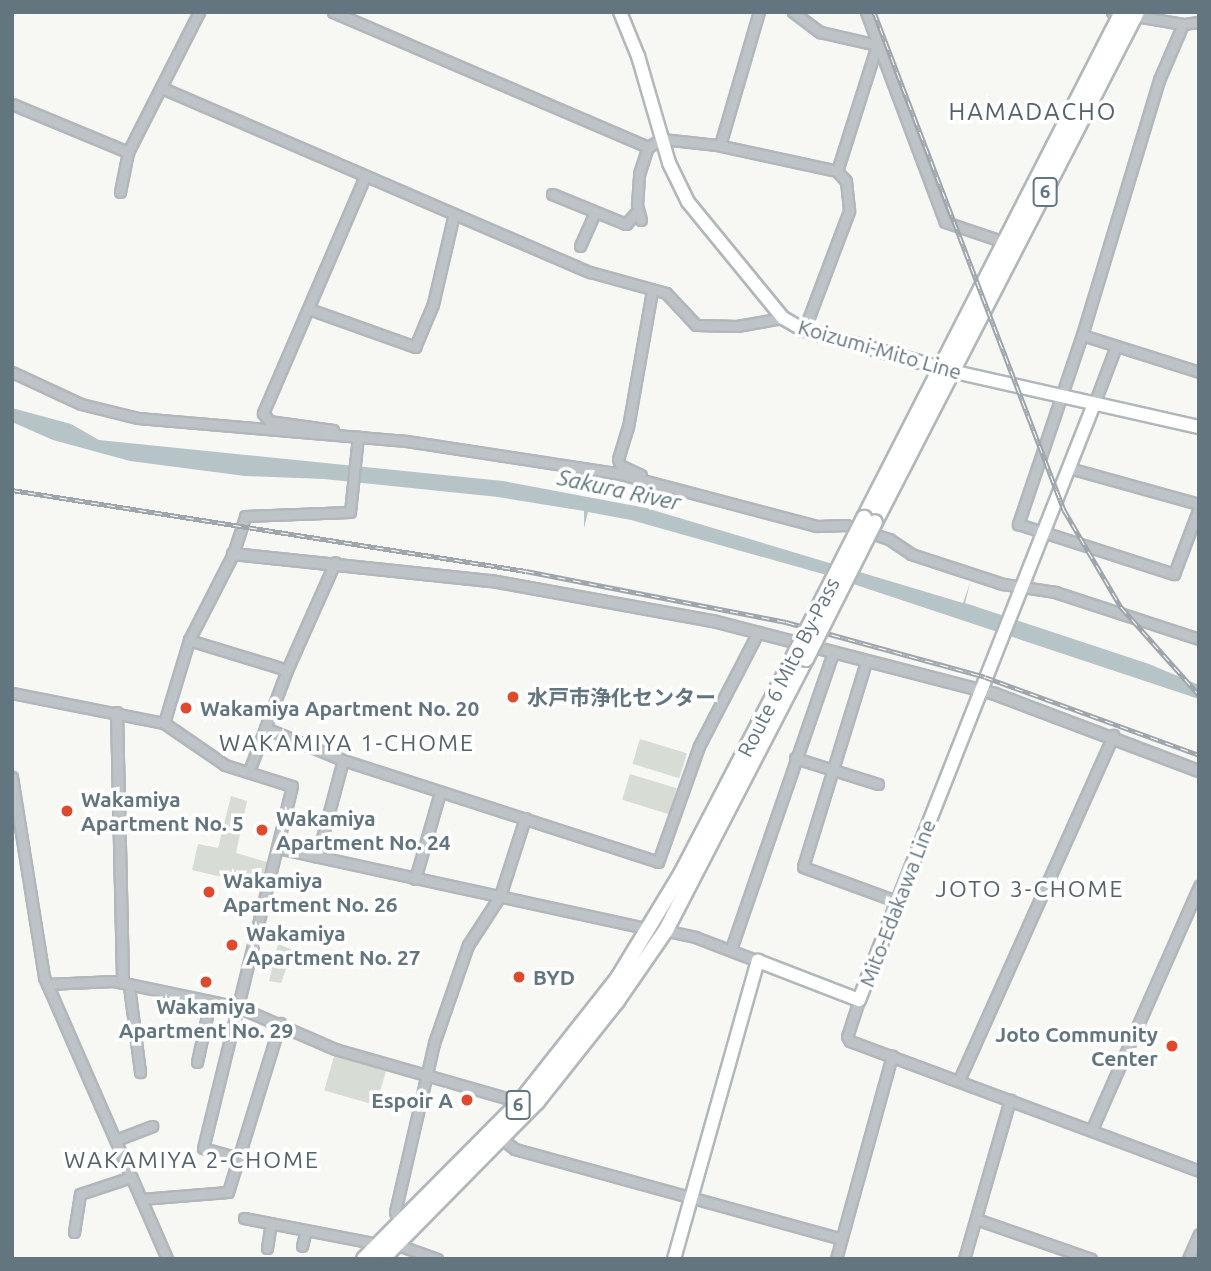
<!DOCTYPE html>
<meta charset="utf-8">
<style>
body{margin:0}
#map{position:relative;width:1211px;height:1271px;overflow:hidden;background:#f7f7f4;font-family:Ubuntu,"Noto Sans JP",sans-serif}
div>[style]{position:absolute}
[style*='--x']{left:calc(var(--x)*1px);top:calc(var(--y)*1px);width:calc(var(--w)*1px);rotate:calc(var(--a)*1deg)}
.green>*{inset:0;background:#d7dcd4;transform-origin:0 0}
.water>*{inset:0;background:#b6c3c7}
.roads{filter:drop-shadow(2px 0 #b1b7bb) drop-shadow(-2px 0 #b1b7bb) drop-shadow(0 2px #b1b7bb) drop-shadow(0 -2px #b1b7bb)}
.minor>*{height:9px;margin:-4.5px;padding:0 4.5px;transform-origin:4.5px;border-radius:4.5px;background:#bec3c7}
.tertiary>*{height:10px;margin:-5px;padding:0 5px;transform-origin:5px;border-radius:5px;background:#bec3c7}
.secondary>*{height:12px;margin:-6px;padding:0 6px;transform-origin:6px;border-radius:6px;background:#fff}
.trunk>*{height:14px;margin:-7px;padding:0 7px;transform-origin:7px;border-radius:7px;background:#fff}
.rail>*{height:5px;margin-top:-2.5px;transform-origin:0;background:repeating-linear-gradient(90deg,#fff 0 8px,#9ea6ab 0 16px);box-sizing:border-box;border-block:2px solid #9ea6ab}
.bridges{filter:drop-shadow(2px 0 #b2b7ba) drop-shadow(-2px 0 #b2b7ba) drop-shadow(0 2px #b2b7ba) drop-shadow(0 -2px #b2b7ba)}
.trunk-bridge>*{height:14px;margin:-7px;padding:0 7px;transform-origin:7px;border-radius:7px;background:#fff}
.dots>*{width:19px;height:19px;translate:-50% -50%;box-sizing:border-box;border:4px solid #fff;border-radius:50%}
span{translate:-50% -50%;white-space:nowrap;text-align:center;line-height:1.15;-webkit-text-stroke:7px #fff;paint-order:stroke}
.shield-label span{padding:2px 5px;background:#fff;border:2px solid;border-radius:5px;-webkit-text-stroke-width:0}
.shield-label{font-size:19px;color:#63757f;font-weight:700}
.street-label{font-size:21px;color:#63757f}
.poi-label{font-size:21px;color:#63757f;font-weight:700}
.left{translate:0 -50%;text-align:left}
.right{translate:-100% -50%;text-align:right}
.water-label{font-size:23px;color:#5e747a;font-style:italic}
.neighbourhood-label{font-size:23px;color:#55626a;letter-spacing:2px}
.quarter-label{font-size:24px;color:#55626a;letter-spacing:2px}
.frame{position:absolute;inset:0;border:14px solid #63757f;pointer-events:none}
</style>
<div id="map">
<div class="green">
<div style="left:640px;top:739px;width:49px;height:26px;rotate:17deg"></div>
<div style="left:630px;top:774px;width:49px;height:27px;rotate:17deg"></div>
<div style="clip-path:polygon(231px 796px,247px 801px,236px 853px,267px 862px,260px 886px,192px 870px,198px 844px,218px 848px)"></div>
<div style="clip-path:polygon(278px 944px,293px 950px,281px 983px,269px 981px)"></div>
<div style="left:335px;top:1053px;width:54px;height:39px;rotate:16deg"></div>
</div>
<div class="water">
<div style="clip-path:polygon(12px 408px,71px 424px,99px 440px,503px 481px,646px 508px,963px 603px,970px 583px,965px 603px,1149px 664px,1199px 685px,1199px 699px,823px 574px,631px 520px,588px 512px,584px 528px,584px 511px,498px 497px,324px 479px,245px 476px,130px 461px,53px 440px,12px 422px)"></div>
</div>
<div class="roads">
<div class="minor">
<div style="--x:333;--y:12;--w:343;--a:23.2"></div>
<div style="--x:793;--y:12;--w:34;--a:37"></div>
<div style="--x:820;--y:32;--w:58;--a:12.8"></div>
<div style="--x:877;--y:45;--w:132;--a:107.6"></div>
<div style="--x:866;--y:12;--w:224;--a:69.4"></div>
<div style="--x:945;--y:222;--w:62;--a:18.7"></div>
<div style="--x:1112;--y:12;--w:72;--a:9.6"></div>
<div style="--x:1198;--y:22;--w:15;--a:172"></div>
<div style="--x:1183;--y:24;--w:61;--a:113.2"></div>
<div style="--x:1159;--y:80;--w:266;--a:106.8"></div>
<div style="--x:1082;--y:335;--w:200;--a:108.7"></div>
<div style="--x:1018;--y:524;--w:164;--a:17.8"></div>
<div style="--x:1174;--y:574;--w:71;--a:-69.3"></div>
<div style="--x:162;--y:88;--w:466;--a:23.3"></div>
<div style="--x:590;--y:272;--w:79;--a:15.4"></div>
<div style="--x:666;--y:293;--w:44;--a:46.8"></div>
<div style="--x:696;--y:325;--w:41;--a:1.4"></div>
<div style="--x:737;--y:326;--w:47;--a:-9.9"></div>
<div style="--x:12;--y:104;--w:126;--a:22.5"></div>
<div style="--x:720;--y:145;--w:139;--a:-73.7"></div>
<div style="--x:120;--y:192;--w:41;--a:-78.7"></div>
<div style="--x:128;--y:152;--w:157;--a:-63.1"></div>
<div style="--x:552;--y:194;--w:80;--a:22.1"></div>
<div style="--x:626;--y:224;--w:18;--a:-49"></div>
<div style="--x:641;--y:220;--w:16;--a:-105"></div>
<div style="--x:637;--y:205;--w:31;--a:-86"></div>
<div style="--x:639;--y:174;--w:28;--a:-72"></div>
<div style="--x:648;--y:147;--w:16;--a:-30"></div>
<div style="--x:662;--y:139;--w:55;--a:6.2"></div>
<div style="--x:717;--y:145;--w:123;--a:12.2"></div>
<div style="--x:837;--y:171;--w:13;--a:48"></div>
<div style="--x:846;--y:181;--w:30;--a:84"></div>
<div style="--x:849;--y:211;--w:127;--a:110.7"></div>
<div style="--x:580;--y:246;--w:37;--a:-66"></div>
<div style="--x:309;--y:309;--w:113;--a:19.7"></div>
<div style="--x:415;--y:347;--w:47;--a:-67.3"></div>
<div style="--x:433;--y:304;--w:92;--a:-76.9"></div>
<div style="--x:1082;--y:335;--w:123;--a:17.5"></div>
<div style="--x:12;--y:372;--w:76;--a:24.9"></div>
<div style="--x:81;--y:404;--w:59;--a:13.8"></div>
<div style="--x:138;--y:418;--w:269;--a:4.9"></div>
<div style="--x:406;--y:441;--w:212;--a:8.7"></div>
<div style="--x:616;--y:473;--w:208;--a:14.8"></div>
<div style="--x:817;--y:526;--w:29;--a:-2"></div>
<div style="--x:846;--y:525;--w:45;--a:18"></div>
<div style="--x:889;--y:539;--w:27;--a:34"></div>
<div style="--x:911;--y:554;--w:97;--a:18.1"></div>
<div style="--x:1003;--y:584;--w:53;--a:8.7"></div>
<div style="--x:1055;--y:592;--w:151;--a:18.1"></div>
<div style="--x:1094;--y:404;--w:62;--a:-69.2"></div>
<div style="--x:333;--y:430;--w:65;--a:-172"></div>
<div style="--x:269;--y:421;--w:10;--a:-127"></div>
<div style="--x:263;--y:413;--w:258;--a:-66.7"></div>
<div style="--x:1069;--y:468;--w:135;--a:15.5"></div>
<div style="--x:641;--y:475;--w:23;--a:-155"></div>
<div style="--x:620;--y:465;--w:6;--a:-108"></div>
<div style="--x:618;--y:459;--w:34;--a:-73"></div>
<div style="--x:628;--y:427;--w:138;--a:-80"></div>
<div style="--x:189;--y:640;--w:102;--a:17"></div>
<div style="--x:866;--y:662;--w:214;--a:107.1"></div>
<div style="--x:803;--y:867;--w:99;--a:20.1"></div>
<div style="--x:12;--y:693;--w:155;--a:11.2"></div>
<div style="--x:164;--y:723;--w:74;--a:34.5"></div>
<div style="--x:225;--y:765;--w:70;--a:17.4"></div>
<div style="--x:292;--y:786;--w:373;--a:103.8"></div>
<div style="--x:203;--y:1148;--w:35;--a:16"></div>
<div style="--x:164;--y:723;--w:87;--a:-73.2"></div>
<div style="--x:189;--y:640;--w:97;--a:-62.9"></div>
<div style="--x:233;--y:554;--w:40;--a:-72"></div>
<div style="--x:245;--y:516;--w:105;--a:-2.2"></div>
<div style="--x:350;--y:512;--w:76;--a:-84"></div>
<div style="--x:265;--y:728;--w:84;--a:22.3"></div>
<div style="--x:343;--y:760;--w:331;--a:17.9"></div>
<div style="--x:658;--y:862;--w:123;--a:-70.5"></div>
<div style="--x:699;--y:746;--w:128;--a:-62.6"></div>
<div style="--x:795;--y:758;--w:87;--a:17.4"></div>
<div style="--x:249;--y:771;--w:108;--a:-69.4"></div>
<div style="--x:287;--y:670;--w:118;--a:-66"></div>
<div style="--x:12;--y:777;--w:203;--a:80.9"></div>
<div style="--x:44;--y:977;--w:308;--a:66.4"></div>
<div style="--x:278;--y:848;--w:380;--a:12.3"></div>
<div style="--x:317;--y:857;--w:100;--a:-75"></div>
<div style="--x:415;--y:879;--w:86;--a:-73.9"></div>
<div style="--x:663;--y:930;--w:33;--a:12"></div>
<div style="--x:695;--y:937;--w:67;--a:20.9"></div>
<div style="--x:731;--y:949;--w:313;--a:-71"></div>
<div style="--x:47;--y:984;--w:67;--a:-2.6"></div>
<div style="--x:114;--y:981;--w:127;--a:11.8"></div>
<div style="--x:238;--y:1007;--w:106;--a:23.4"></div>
<div style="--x:335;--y:1049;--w:192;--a:16"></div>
<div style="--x:129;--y:986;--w:87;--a:82.7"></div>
<div style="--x:859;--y:1000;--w:38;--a:108"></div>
<div style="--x:847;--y:1036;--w:6;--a:59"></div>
<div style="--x:850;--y:1041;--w:372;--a:20.4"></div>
<div style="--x:197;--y:1062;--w:61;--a:-77.8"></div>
<div style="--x:959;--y:1080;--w:378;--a:-65.9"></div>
<div style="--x:1092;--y:1129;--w:266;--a:-66.2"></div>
<div style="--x:116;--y:1140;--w:39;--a:-21"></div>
<div style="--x:503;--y:1140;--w:15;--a:37"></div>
<div style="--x:515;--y:1149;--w:338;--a:15.4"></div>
<div style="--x:141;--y:1199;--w:87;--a:-4.6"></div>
<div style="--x:228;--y:1192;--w:177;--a:-72.9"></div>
<div style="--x:244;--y:1218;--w:136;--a:11"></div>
<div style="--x:976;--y:1219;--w:122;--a:19.2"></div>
<div style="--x:399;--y:1224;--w:13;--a:-108"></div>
<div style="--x:395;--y:1212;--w:173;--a:-77"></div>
<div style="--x:434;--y:1043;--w:104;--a:-70.9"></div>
<div style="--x:468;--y:945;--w:59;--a:-56.9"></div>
<div style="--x:500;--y:896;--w:82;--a:-72.2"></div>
<div style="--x:74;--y:1232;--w:38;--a:-81"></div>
<div style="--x:80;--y:1194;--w:54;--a:-18.4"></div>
<div style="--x:392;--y:1243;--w:48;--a:19.6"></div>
<div style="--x:302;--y:1246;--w:16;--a:-76"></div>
<div style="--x:267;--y:1248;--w:25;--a:-81"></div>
<div style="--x:836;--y:1259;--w:211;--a:-74.6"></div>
<div style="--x:964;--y:1259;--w:166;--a:-73.9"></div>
<div style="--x:1188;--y:1259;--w:27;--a:-66"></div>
</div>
<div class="tertiary">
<div style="--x:233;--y:554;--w:260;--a:6"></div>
<div style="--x:492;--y:581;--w:225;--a:10.3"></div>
<div style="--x:713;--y:621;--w:291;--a:14.5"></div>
<div style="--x:995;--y:694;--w:218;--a:20.7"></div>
<div style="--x:117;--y:713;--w:270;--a:88.7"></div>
</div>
<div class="secondary">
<div style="--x:620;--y:12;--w:48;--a:67.8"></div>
<div style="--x:638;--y:56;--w:111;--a:73.8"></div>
<div style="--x:669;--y:163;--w:43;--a:64"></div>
<div style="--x:688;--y:202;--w:150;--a:50.7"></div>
<div style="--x:783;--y:318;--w:24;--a:30"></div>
<div style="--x:804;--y:330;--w:157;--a:15.5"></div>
<div style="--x:955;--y:372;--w:250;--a:12.7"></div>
<div style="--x:674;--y:1259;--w:310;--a:-74.3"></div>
<div style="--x:758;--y:961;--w:108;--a:21.1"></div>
<div style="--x:859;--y:1000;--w:641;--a:-68.48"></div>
</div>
<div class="trunk">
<div style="--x:864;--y:518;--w:568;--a:-62.98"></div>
<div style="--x:875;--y:522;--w:573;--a:-62.81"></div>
<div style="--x:364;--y:1259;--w:221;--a:-45.2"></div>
<div style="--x:520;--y:1102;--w:158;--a:-51.7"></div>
<div style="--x:618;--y:978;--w:122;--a:-58.8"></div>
<div style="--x:681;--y:874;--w:246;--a:-62.6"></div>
<div style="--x:382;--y:1259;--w:221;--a:-45.4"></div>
<div style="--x:537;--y:1102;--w:129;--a:-51.6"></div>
<div style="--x:617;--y:1001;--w:86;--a:-55.4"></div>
<div style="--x:666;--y:930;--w:305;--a:-62.7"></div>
</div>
</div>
<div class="rail">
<div style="--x:874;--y:12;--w:533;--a:69.12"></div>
<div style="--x:1064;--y:510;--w:113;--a:59.6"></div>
<div style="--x:1121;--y:607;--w:118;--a:48.4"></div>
<div style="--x:12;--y:490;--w:520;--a:8.96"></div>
<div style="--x:526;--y:571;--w:265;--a:11.1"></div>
<div style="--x:786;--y:622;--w:206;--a:15.4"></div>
<div style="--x:985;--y:677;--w:228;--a:20"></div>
</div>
<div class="bridges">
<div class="trunk-bridge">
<div style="--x:794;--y:656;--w:155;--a:-63.1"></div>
<div style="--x:806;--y:659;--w:153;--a:-63.3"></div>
</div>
</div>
<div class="dots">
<div style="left:513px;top:697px;background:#df4a2c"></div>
<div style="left:186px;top:708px;background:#df4a2c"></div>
<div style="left:67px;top:811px;background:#df4a2c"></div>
<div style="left:262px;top:830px;background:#df4a2c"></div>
<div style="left:209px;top:892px;background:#df4a2c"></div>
<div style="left:232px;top:945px;background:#df4a2c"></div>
<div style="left:519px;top:977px;background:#df4a2c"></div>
<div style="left:206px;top:982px;background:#df4a2c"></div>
<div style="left:1172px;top:1046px;background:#df4a2c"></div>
<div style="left:467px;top:1100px;background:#df4a2c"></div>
</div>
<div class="shield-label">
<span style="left:1045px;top:192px">6</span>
<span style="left:518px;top:1105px">6</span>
</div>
<div class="street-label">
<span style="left:880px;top:349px;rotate:16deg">Koizumi-Mito Line</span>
<span style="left:788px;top:667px;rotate:-63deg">Route 6 Mito By-Pass</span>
<span style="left:897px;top:903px;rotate:-69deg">Mito-Edakawa Line</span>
</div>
<div class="poi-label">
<span class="left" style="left:527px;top:697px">水戸市浄化センター</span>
<span class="left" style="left:200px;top:708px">Wakamiya Apartment No. 20</span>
<span class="left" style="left:81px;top:811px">Wakamiya<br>Apartment No. 5</span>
<span class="left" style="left:276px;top:830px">Wakamiya<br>Apartment No. 24</span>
<span class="left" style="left:223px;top:892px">Wakamiya<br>Apartment No. 26</span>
<span class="left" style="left:246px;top:945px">Wakamiya<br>Apartment No. 27</span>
<span class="left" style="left:533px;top:977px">BYD</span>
<span style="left:206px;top:1018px">Wakamiya<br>Apartment No. 29</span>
<span class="right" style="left:1158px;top:1046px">Joto Community<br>Center</span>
<span class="right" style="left:453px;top:1100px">Espoir A</span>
</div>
<div class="water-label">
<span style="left:619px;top:490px;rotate:12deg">Sakura River</span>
</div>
<div class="neighbourhood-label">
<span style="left:347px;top:743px">WAKAMIYA 1-CHOME</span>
<span style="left:1030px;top:889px">JOTO 3-CHOME</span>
<span style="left:192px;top:1160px">WAKAMIYA 2-CHOME</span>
</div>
<div class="quarter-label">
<span style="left:1033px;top:112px">HAMADACHO</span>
</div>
<div class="frame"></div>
</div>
